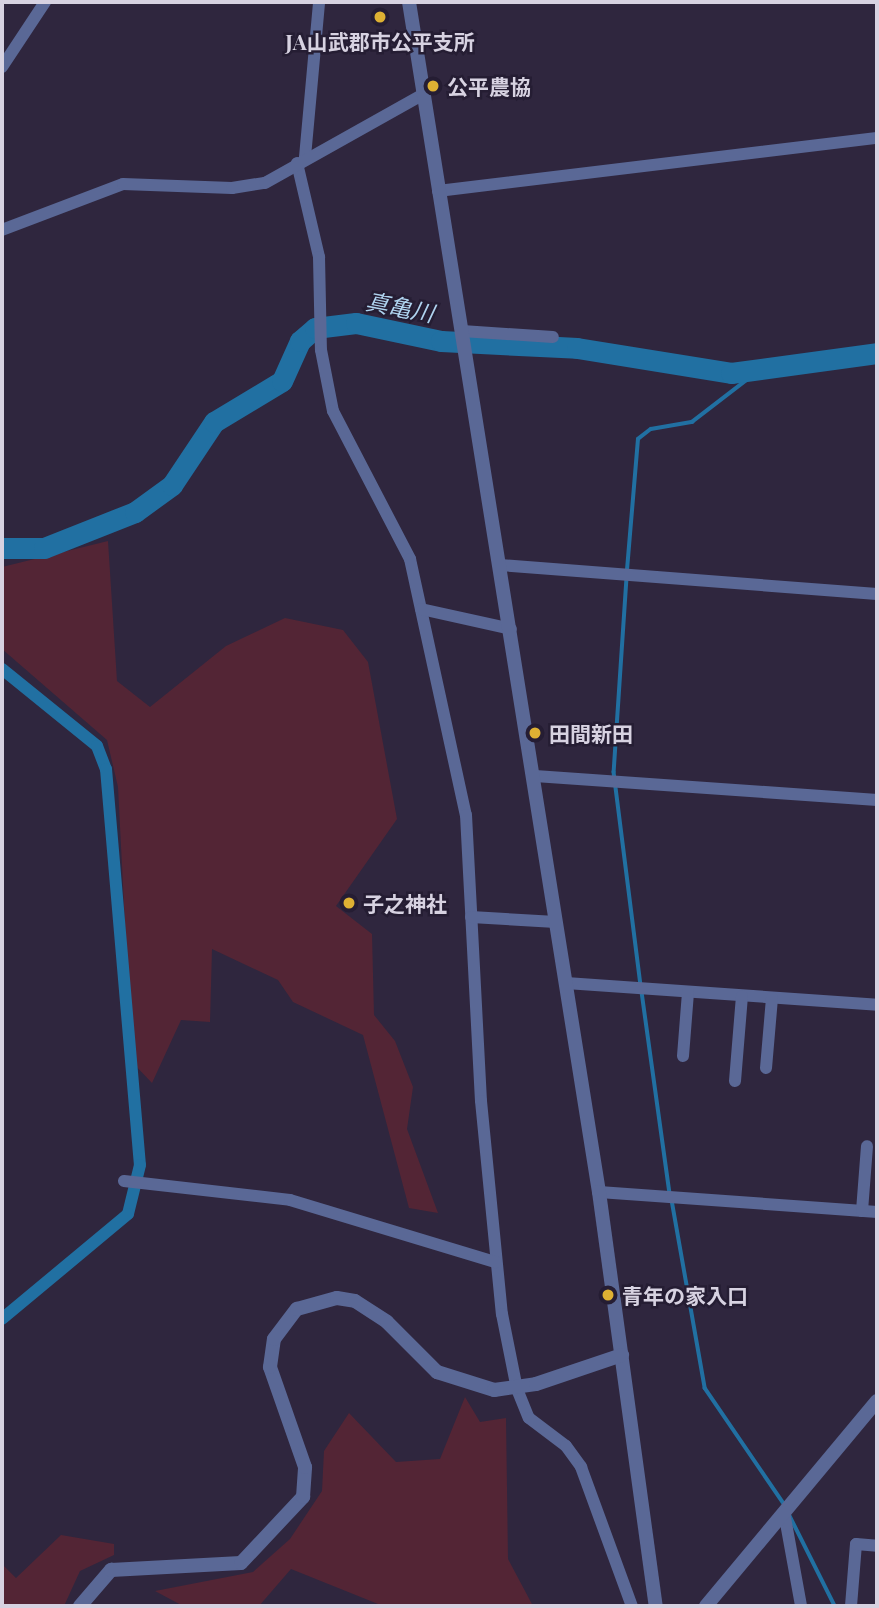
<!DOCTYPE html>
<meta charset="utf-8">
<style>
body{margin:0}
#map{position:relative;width:879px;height:1608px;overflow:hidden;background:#2f263e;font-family:"Playfair Display","Noto Sans JP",serif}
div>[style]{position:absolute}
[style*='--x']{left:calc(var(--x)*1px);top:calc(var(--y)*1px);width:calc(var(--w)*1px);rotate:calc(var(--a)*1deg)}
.green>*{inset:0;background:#532535}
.stream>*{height:3.5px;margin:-1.75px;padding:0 1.75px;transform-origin:1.75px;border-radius:1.75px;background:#2170a2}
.canal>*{height:12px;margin:-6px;padding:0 6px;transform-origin:6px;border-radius:6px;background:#2170a2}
.river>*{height:21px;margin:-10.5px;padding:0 10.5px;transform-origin:10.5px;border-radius:10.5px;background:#2170a2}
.minor>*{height:12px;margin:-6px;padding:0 6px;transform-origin:6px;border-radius:6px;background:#5a6896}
.tertiary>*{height:14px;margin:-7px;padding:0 7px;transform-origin:7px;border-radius:7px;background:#5a6896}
.dots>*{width:19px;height:19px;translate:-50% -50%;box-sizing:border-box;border:4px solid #251d33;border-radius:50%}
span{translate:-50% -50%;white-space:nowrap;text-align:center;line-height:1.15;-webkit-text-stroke:5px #251d33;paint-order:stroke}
.poi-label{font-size:21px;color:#d7d2e1;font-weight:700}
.left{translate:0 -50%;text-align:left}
.water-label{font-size:23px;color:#b0d4f0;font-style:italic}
.frame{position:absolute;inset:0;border:4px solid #d7d2e1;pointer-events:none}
</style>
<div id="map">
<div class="green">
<div style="clip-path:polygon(108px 541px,117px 681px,150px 707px,226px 646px,285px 618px,343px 630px,368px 662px,397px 819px,336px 906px,372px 934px,374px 1015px,395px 1041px,413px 1087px,407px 1129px,438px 1213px,409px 1208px,363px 1035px,293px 1002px,278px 980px,212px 949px,210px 1022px,181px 1020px,152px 1083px,132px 1062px,118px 787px,107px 740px,2px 649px,2px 567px)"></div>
<div style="clip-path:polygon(465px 1397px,480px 1422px,506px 1418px,508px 1559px,533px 1606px,383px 1606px,291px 1569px,259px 1606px,183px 1606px,155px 1591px,253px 1572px,290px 1539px,322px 1491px,324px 1451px,349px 1413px,396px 1462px,440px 1459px)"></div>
<div style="clip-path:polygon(61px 1535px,114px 1544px,114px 1555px,80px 1571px,64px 1606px,2px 1606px,2px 1564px,16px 1578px)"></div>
</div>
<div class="stream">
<div style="--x:627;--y:570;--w:131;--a:-85.2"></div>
<div style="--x:638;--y:439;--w:16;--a:-38"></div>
<div style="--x:651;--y:429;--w:42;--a:-9.7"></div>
<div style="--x:692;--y:422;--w:82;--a:-37.6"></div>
<div style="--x:627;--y:578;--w:194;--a:93.8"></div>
<div style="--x:614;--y:772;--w:215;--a:82.8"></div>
<div style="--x:642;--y:992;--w:203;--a:82.1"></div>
<div style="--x:672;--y:1200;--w:191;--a:80"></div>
<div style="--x:705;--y:1388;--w:140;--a:55.7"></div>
<div style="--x:789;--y:1514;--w:103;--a:63.4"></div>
</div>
<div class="canal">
<div style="--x:2;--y:669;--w:122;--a:39"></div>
<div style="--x:97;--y:746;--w:25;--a:69"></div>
<div style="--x:106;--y:769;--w:397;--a:85.1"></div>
<div style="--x:140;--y:1165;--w:50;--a:103.8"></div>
<div style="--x:128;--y:1214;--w:164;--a:140.2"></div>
</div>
<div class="river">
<div style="--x:2;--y:548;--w:42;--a:0"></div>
<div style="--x:44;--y:548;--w:98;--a:-21.6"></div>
<div style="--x:135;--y:512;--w:46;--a:-36.1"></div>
<div style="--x:172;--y:485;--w:76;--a:-56.3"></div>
<div style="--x:214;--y:422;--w:79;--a:-31.1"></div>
<div style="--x:282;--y:381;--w:44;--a:-65.8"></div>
<div style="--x:300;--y:341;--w:20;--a:-41"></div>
<div style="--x:315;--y:328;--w:41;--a:-7"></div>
<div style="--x:356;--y:323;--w:87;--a:12"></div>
<div style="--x:441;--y:341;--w:136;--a:2.9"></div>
<div style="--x:577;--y:348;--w:156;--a:9.2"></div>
<div style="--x:731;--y:373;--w:147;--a:-7.8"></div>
</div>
<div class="minor">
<div style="--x:2;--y:67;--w:78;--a:-56.5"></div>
<div style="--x:305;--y:157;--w:156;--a:-84.8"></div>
<div style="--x:297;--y:163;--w:97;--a:76.8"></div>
<div style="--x:319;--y:257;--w:93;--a:88.8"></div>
<div style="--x:321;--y:350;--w:62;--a:78.9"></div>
<div style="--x:333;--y:411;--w:167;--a:62.5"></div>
<div style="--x:410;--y:559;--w:262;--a:77.7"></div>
<div style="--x:466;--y:815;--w:286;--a:87"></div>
<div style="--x:481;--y:1101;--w:214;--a:84.4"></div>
<div style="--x:502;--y:1314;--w:76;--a:78.7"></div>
<div style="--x:517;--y:1389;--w:31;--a:68"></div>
<div style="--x:529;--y:1418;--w:46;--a:37.1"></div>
<div style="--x:566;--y:1446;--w:26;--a:54"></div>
<div style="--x:581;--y:1467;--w:148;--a:69.9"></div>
<div style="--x:438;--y:191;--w:442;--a:-6.9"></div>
<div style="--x:2;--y:230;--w:129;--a:-20.8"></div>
<div style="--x:123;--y:184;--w:109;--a:2.1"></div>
<div style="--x:232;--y:188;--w:33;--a:-9"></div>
<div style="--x:265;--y:183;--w:180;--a:-29.3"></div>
<div style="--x:462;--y:331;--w:91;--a:3.8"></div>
<div style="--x:500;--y:565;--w:378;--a:4.4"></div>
<div style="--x:421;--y:609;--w:92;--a:12.5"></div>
<div style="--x:535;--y:776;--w:343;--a:4"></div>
<div style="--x:471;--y:917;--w:85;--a:3.4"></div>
<div style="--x:566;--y:983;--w:312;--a:4"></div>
<div style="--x:683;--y:1056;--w:64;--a:-85.5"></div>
<div style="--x:766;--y:1068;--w:70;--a:-85.1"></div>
<div style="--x:735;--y:1081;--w:85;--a:-85.3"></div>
<div style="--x:124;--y:1181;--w:167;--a:6.5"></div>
<div style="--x:290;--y:1200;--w:215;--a:16.8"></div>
<div style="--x:599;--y:1192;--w:279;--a:4.1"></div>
<div style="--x:862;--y:1211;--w:65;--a:-85.6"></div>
<div style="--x:784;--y:1512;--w:96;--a:79.7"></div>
<div style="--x:851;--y:1606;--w:62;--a:-85.4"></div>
<div style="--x:856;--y:1544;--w:21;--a:5"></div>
</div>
<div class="tertiary">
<div style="--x:409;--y:2;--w:1205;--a:80.93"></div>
<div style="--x:599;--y:1192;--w:418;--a:82.2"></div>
<div style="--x:80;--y:1606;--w:48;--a:-49.3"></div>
<div style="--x:111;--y:1570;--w:130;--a:-3.1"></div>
<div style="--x:241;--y:1563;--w:91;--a:-46.8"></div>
<div style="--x:303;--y:1497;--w:30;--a:-86"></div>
<div style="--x:305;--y:1467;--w:106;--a:-109.3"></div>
<div style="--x:270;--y:1367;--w:28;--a:-82"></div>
<div style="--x:274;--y:1339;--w:38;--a:-53"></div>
<div style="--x:297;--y:1309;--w:41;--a:-15.4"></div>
<div style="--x:337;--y:1298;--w:18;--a:9"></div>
<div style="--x:355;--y:1301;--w:38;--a:33"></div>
<div style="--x:387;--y:1322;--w:71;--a:45"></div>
<div style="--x:437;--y:1372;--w:60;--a:17.5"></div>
<div style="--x:494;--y:1390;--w:42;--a:-8.1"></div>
<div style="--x:536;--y:1384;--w:91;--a:-18.6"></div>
<div style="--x:706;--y:1606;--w:267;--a:-50.2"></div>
</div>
<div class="dots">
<div style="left:380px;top:17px;background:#deb133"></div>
<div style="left:433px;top:86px;background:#deb133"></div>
<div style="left:535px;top:733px;background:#deb133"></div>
<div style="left:349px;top:903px;background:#deb133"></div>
<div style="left:608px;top:1295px;background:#deb133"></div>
</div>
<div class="poi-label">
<span style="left:380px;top:41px">JA山武郡市公平支所</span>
<span class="left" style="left:447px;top:86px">公平農協</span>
<span class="left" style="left:549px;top:733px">田間新田</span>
<span class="left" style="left:363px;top:903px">子之神社</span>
<span class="left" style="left:622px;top:1295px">青年の家入口</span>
</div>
<div class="water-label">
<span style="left:400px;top:307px;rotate:11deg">真亀川</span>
</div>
<div class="frame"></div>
</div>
